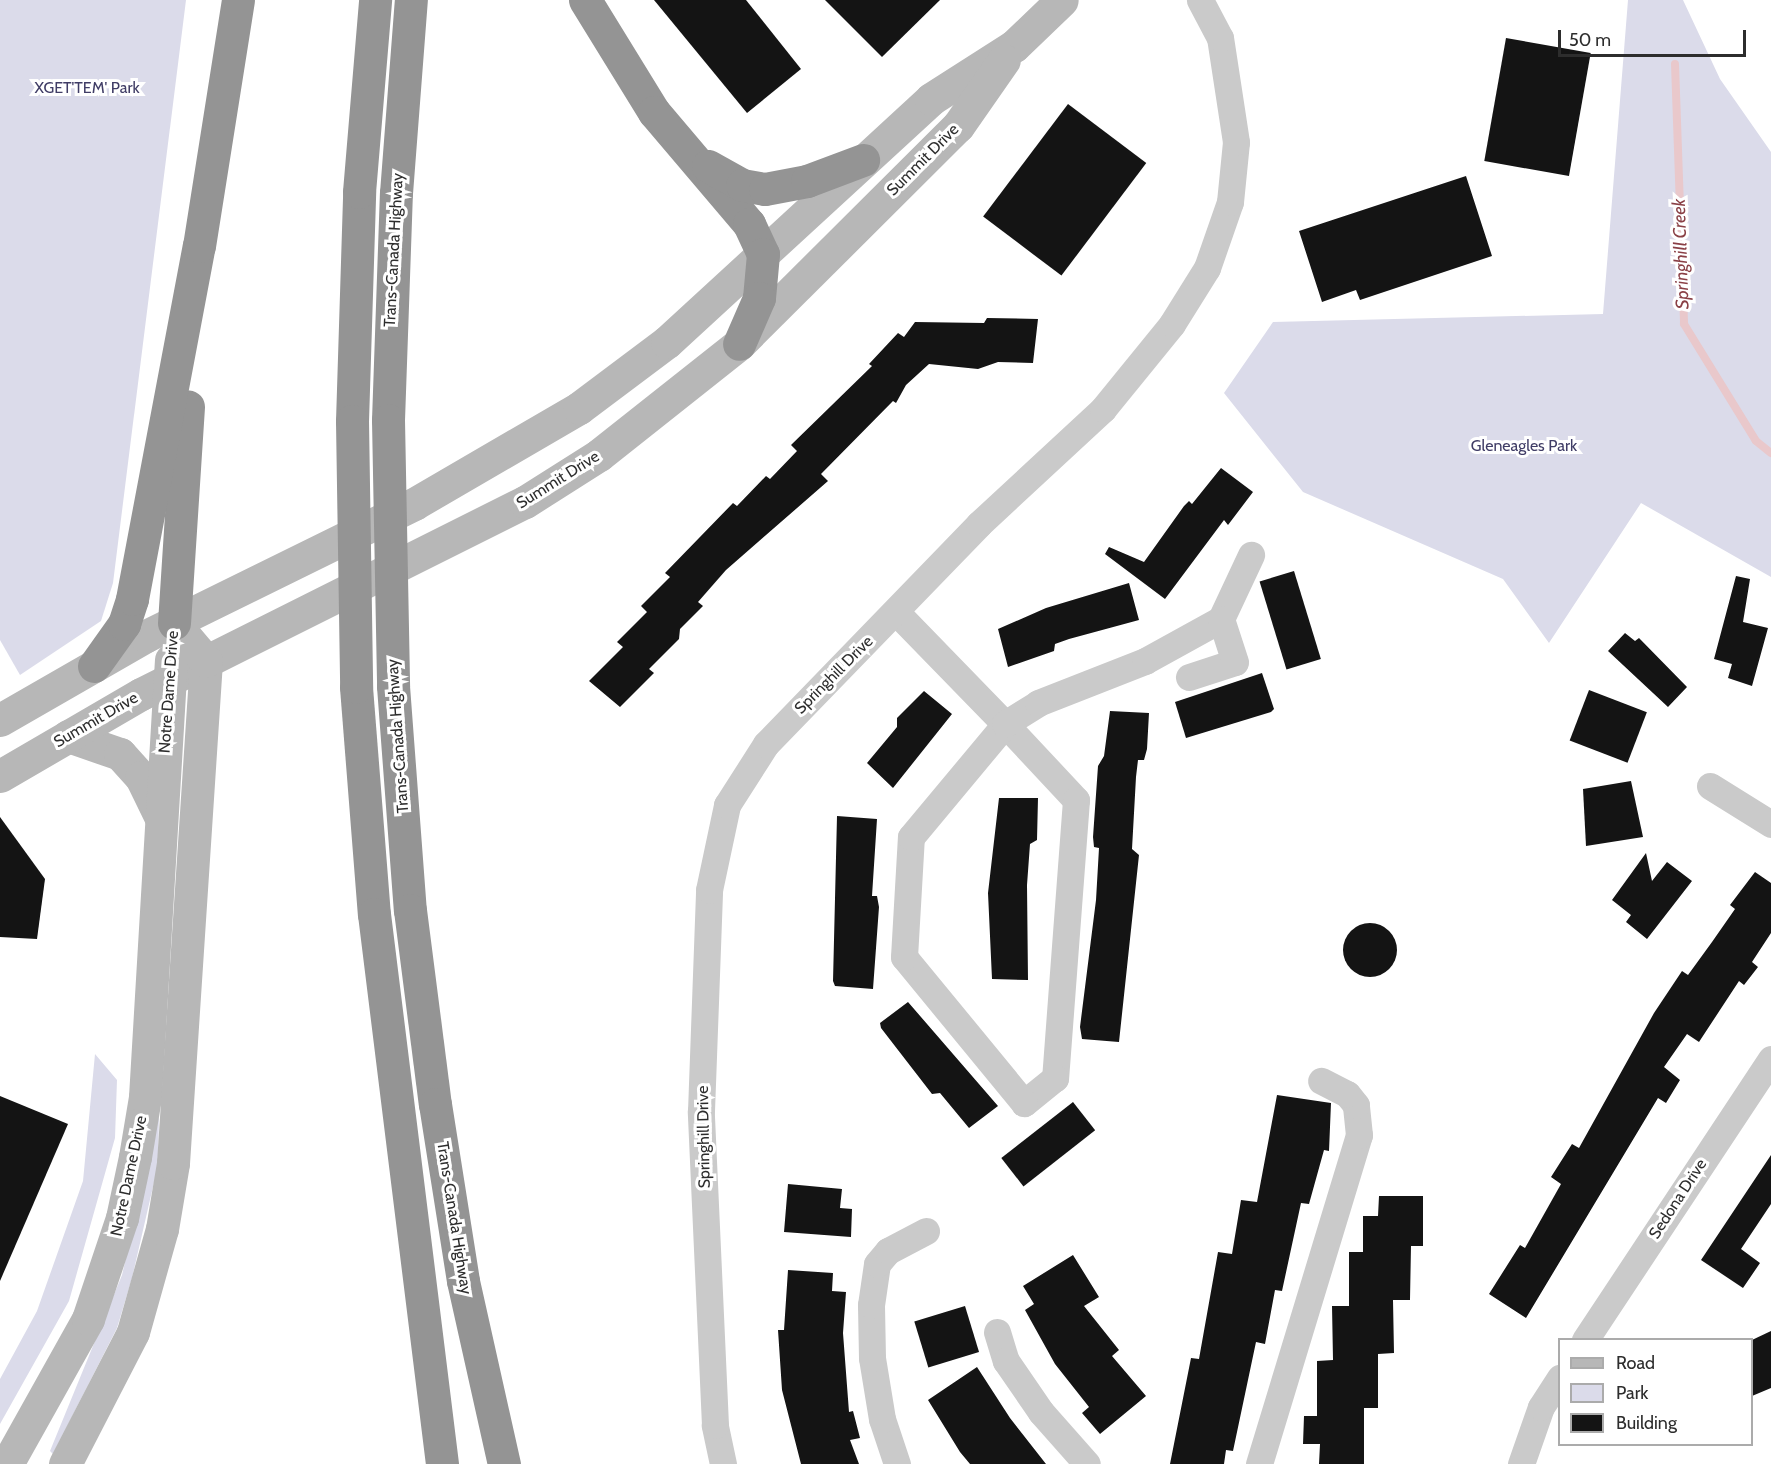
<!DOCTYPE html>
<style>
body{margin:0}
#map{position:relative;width:1771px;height:1464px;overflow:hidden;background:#fff;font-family:Cabin,sans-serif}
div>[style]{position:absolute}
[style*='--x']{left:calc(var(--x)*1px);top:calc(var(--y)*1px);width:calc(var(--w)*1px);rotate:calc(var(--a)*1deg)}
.green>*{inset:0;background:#dbdbea}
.stream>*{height:8px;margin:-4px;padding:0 4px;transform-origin:4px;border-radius:4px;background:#e9c8cb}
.building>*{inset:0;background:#141414;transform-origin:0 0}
.round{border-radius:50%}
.street>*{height:27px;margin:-13.5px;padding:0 13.5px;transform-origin:13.5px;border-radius:13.5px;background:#cacaca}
.secondary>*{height:33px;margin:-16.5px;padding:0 16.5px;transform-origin:16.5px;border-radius:16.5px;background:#b7b7b7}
.highway>*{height:33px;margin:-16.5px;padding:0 16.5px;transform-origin:16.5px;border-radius:16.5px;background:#949494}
.highway-bridge>*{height:33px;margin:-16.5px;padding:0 16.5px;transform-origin:16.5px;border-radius:16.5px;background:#949494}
span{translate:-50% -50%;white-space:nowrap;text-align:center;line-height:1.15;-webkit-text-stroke:6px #fff;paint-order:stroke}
.park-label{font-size:16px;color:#403d66}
.street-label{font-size:16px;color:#2d2d2d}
.water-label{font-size:18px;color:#8a4046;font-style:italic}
.legend{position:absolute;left:1558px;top:1338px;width:195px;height:108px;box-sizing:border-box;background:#fff;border:2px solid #ababab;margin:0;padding:8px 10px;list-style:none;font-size:18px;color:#2d2d2d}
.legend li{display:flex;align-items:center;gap:12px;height:30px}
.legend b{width:30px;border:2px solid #ababab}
.scale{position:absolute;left:1558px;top:30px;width:188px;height:27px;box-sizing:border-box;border:3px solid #2d2d2d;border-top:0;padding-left:8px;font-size:18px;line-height:21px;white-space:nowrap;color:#2d2d2d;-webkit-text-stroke:4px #fff;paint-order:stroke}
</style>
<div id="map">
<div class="green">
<div style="clip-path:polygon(0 0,186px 0,113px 583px,101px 621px,20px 675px,0 640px)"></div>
<div style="clip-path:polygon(1628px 0,1683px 0,1720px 79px,1771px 152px,1771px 577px,1641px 503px,1549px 643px,1503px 579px,1303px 492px,1224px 393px,1273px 322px,1603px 314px)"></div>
<div style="clip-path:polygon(95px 1054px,117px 1080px,115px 1138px,69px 1301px,0 1424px,0 1379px,37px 1311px,83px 1181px)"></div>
<div style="clip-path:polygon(159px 1115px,158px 1165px,132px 1278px,117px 1328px,53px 1454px,50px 1451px,122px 1275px)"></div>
</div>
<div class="stream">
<div style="--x:1675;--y:64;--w:260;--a:88"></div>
<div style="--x:1684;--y:324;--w:137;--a:58.4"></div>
<div style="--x:1756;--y:441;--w:19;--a:39"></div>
</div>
<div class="building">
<div style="clip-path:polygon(654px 0,746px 0,801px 69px,747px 113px)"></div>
<div style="clip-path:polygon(825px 0,940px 0,882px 57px)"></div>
<div style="left:1506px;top:38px;width:86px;height:125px;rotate:10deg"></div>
<div style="left:1068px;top:104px;width:98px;height:141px;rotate:37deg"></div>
<div style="clip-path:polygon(1466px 176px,1492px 256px,1360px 300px,1356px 290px,1322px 302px,1299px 231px)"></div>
<div style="clip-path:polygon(987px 318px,1038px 319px,1033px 363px,998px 362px,978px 369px,929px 364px,906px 385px,896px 403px,893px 401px,821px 474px,828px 481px,726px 570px,698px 602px,703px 606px,680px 629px,679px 639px,649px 669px,654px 673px,620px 707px,589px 681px,623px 647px,617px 642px,647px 612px,641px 606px,670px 577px,665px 573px,733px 503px,737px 506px,766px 476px,770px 479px,797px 451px,791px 445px,872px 366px,869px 364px,898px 333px,904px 337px,915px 322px,984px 323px)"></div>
<div style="clip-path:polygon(1221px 468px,1253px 492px,1228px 525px,1224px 520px,1165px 599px,1105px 554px,1109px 547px,1144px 562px,1184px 506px,1189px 501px,1192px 504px)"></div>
<div style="left:1294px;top:571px;width:92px;height:36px;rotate:73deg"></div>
<div style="clip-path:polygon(1736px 576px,1750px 579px,1743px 622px,1768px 628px,1752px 686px,1728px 678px,1732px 664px,1714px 659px)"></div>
<div style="clip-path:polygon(1129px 583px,1139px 620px,1069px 639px,1055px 644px,1054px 651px,1008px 667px,998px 629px,1046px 608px)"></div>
<div style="clip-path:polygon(1625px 633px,1635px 641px,1639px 638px,1687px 687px,1668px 707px,1608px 651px)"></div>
<div style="clip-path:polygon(1262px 673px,1274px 709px,1271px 712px,1186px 738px,1175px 702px)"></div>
<div style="left:1589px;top:690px;width:62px;height:54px;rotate:21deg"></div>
<div style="clip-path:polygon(924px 691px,952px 714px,893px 788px,867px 763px,897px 727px,897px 718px)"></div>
<div style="clip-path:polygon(1110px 711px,1149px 713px,1147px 749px,1144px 760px,1138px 760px,1136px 777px,1132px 849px,1139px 855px,1119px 1042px,1082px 1039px,1080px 1027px,1096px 900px,1099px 848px,1094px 847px,1093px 837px,1098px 766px,1104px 756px)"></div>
<div style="clip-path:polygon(1631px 781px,1643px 837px,1586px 846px,1583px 789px)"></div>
<div style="clip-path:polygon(999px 798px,1038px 798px,1037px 840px,1030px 844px,1027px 885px,1028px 980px,992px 979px,988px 893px)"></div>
<div style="clip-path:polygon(837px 816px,877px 819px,872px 896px,877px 896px,879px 907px,873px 989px,835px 986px,833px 981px)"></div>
<div style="clip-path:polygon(0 817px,45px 879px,37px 939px,0 937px)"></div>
<div style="clip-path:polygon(1646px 853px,1652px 881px,1667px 862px,1692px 881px,1647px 939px,1626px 922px,1631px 915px,1612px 900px)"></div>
<div style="clip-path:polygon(1755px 872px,1771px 883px,1771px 933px,1752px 962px,1758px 967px,1744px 985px,1739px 981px,1699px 1042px,1687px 1034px,1664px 1067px,1680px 1080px,1666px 1103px,1658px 1098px,1526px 1318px,1489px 1294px,1520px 1245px,1525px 1248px,1561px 1184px,1551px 1177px,1572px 1144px,1579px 1148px,1654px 1013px,1682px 971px,1688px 975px,1712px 942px,1735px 909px,1730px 905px)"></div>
<div class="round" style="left:1343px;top:923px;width:54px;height:54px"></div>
<div style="clip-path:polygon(908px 1002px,998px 1106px,969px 1128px,940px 1093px,932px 1094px,881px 1028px,880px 1023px)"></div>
<div style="clip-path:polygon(1277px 1095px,1331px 1103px,1329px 1151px,1324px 1150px,1309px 1204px,1301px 1203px,1282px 1291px,1275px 1290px,1265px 1344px,1256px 1342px,1233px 1451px,1226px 1450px,1224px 1464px,1170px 1464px,1191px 1358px,1199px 1359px,1218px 1252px,1232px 1254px,1241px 1200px,1257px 1202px)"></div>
<div style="clip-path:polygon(0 1096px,68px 1124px,0 1281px)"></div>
<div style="left:1073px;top:1102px;width:36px;height:91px;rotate:52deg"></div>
<div style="clip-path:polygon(1771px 1155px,1771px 1204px,1741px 1249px,1760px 1263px,1743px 1288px,1701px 1260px)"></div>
<div style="clip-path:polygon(788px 1184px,842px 1189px,840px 1208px,852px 1209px,851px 1237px,784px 1232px)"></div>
<div style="clip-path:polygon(1379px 1196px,1423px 1196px,1423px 1246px,1411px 1246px,1410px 1300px,1393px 1300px,1394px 1353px,1378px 1354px,1378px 1408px,1364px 1408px,1364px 1464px,1319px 1464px,1320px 1444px,1303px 1444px,1304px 1416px,1317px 1416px,1317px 1361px,1333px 1360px,1332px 1306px,1349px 1306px,1349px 1252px,1363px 1252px,1363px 1216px,1378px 1216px)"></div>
<div style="clip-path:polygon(1073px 1255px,1099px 1297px,1084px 1306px,1119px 1350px,1112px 1356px,1146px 1396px,1100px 1434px,1082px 1413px,1089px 1407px,1055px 1364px,1025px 1310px,1034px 1304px,1023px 1286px)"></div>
<div style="clip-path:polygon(788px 1270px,833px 1273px,832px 1291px,846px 1292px,843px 1333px,849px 1412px,853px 1411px,860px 1438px,850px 1440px,859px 1464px,801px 1464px,782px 1390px,778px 1330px,784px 1330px)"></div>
<div style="left:965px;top:1306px;width:48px;height:53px;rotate:73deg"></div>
<div style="clip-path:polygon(1771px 1331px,1771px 1388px,1752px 1396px,1752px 1340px)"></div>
<div style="clip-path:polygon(977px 1367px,1010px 1418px,1046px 1464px,970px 1464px,960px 1452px,928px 1400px)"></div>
</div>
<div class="street">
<div style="--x:896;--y:612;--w:156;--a:45.8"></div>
<div style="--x:1005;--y:724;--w:104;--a:46.9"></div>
<div style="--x:1076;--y:800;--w:279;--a:94.3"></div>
<div style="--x:1055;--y:1078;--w:40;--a:141"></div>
<div style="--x:1024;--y:1103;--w:189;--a:-129.4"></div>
<div style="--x:904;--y:957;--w:120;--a:-86.7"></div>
<div style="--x:911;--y:837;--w:147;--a:-50.2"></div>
<div style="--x:1005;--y:724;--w:39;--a:-32"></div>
<div style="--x:1038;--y:703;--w:115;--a:-21.4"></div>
<div style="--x:1145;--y:661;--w:87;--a:-28.9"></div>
<div style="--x:1221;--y:619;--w:71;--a:-64.9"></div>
<div style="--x:1189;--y:677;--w:48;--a:-18.1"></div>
<div style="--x:1235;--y:662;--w:45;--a:-108"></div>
<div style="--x:1710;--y:786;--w:72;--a:31.9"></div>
<div style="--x:997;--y:1332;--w:30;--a:73"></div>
<div style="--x:1006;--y:1361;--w:62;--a:55.5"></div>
<div style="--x:1041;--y:1412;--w:69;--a:48.5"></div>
<div style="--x:1585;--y:1340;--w:337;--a:-56.5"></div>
<div style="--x:723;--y:1464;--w:40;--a:-102"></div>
<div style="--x:715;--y:1425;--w:314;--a:-92.6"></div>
<div style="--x:701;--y:1111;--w:221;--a:-87.9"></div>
<div style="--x:709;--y:890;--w:87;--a:-78"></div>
<div style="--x:727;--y:805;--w:72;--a:-57.4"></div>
<div style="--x:766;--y:744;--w:306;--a:-45.9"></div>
<div style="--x:979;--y:524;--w:169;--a:-42.8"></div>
<div style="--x:1103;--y:409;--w:109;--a:-50.9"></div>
<div style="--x:1172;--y:324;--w:66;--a:-58"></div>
<div style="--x:1207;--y:268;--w:70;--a:-70.8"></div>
<div style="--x:1230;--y:202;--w:60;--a:-84.3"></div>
<div style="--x:1236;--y:142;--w:105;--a:-98.7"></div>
<div style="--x:1220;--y:38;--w:43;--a:-117.8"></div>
<div style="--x:897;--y:1464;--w:47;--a:-108.4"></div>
<div style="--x:882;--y:1419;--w:62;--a:-99.3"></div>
<div style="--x:872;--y:1358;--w:53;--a:-91.1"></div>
<div style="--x:871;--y:1305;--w:41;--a:-81.7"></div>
<div style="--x:877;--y:1264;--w:17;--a:-50"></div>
<div style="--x:888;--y:1251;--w:43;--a:-27.8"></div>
<div style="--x:1259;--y:1464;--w:344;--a:-73.1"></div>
<div style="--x:1359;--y:1135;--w:30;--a:-96"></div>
<div style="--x:1356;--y:1105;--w:14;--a:-129"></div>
<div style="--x:1347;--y:1094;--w:29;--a:-153"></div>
<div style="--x:1521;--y:1464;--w:60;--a:-70.7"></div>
<div style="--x:1541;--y:1407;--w:35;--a:-57"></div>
</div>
<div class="secondary">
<div style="--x:0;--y:720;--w:168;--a:-29.9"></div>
<div style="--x:146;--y:636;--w:299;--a:-26.2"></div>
<div style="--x:414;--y:504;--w:191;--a:-30.2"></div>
<div style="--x:579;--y:408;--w:110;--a:-36.9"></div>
<div style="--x:667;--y:342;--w:359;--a:-42.6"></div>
<div style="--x:931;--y:99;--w:98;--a:-32.6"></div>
<div style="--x:1014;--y:46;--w:66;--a:-43.8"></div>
<div style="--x:68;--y:736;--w:55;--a:19.1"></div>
<div style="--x:120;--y:754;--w:31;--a:48"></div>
<div style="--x:141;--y:777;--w:43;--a:64"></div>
<div style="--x:0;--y:776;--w:163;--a:-30.2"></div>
<div style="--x:141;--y:694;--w:429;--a:-26.6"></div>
<div style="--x:525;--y:502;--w:88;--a:-32.4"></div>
<div style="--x:599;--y:455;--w:179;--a:-38.4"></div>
<div style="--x:739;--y:344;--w:309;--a:-44.9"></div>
<div style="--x:958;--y:126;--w:80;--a:-55.1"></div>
<div style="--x:7;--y:1464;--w:166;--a:-60.8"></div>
<div style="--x:88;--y:1319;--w:107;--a:-71.4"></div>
<div style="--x:122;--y:1218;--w:62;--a:-78"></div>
<div style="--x:135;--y:1157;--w:61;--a:-80.5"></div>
<div style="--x:145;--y:1097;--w:438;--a:-86.6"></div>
<div style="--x:65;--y:1464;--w:148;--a:-62.7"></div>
<div style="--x:133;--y:1332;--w:107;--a:-74.3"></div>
<div style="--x:162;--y:1229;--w:67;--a:-80.5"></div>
<div style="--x:173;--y:1163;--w:503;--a:-86.24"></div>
<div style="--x:206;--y:661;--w:50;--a:-130.1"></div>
</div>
<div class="highway">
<div style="--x:585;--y:0;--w:132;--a:58.4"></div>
<div style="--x:654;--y:112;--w:147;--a:49.7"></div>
<div style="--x:749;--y:224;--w:33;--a:65"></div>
<div style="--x:763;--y:254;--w:44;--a:95.2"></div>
<div style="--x:759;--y:298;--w:50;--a:113.5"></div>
<div style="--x:708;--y:166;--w:39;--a:29"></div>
<div style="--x:742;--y:185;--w:23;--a:10"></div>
<div style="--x:765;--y:189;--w:43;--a:-10.8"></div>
<div style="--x:807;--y:181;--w:60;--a:-20.6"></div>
<div style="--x:388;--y:420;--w:227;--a:-88"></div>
<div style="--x:396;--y:193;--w:194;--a:-85.6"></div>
<div style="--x:352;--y:421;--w:229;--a:-88.2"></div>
<div style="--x:359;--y:192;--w:193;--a:-85.2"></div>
<div style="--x:174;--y:623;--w:217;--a:-86.3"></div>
<div style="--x:94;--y:666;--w:52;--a:-54.5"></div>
<div style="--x:124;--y:624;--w:26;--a:-72"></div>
<div style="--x:132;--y:599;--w:359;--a:-79.3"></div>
<div style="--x:199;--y:246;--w:249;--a:-81"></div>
<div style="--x:393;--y:686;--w:225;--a:85.7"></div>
<div style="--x:410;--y:910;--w:196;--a:82.7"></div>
<div style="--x:435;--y:1104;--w:179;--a:81"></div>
<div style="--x:463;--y:1281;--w:188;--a:77.4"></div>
<div style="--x:356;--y:687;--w:228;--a:85.5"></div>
<div style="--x:374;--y:914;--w:554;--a:82.95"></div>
</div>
<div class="highway-bridge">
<div style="--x:388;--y:420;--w:266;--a:88.9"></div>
<div style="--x:352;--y:421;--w:266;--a:89.1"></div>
</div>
<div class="park-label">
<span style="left:87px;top:88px">XGET'TEM' Park</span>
<span style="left:1524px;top:446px">Gleneagles Park</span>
</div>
<div class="street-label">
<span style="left:923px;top:160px;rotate:-45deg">Summit Drive</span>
<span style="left:394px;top:250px;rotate:-87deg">Trans-Canada Highway</span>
<span style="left:558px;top:480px;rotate:-32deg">Summit Drive</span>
<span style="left:834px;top:675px;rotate:-45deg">Springhill Drive</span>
<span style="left:169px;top:692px;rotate:-86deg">Notre Dame Drive</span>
<span style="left:96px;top:720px;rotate:-30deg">Summit Drive</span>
<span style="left:398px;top:736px;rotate:-94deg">Trans-Canada Highway</span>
<span style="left:704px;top:1137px;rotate:-91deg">Springhill Drive</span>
<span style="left:129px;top:1176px;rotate:-78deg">Notre Dame Drive</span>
<span style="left:1678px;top:1199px;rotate:-57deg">Sedona Drive</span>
<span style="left:454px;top:1218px;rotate:81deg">Trans-Canada Highway</span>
</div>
<div class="water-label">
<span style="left:1681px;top:254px;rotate:-92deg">Springhill Creek</span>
</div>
<ul class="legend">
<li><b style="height:8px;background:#b7b7b7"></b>Road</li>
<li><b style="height:16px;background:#dbdbea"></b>Park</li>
<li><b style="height:16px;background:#141414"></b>Building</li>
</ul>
<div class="scale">50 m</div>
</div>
